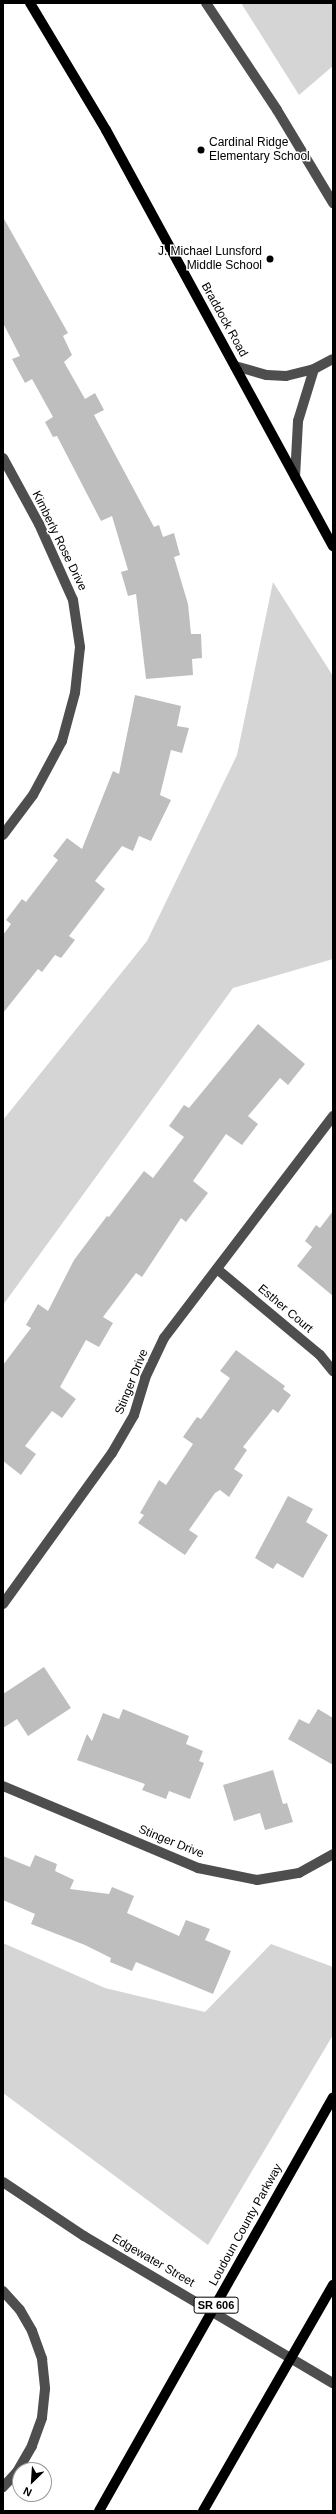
<!DOCTYPE html>
<style>
body{margin:0}
#map{position:relative;width:336px;height:2514px;overflow:hidden;background:#fff;font-family:Helvetica,sans-serif}
div>[style]{position:absolute}
[style*='--x']{left:calc(var(--x)*1px);top:calc(var(--y)*1px);width:calc(var(--w)*1px);rotate:calc(var(--a)*1deg)}
.green>*{inset:0;background:#d5d5d5}
.building>*{inset:0;background:#bebebe}
.minor>*{height:10px;margin:-5px;padding:0 5px;transform-origin:5px;border-radius:5px;background:#4e4e4e}
.major>*{height:10px;margin:-5px;padding:0 5px;transform-origin:5px;border-radius:5px;background:#000}
.dots>*{width:11px;height:11px;translate:-50% -50%;box-sizing:border-box;border:2px solid #fff;border-radius:50%}
span{translate:-50% -50%;white-space:nowrap;text-align:center;line-height:1.15;-webkit-text-stroke:3px #fff;paint-order:stroke}
.shield-label span{padding:1px 3px;background:#fff;border:1px solid;border-radius:3px;-webkit-text-stroke-width:0}
.shield-label{font-size:11px;color:#000;font-weight:700}
.poi-label{font-size:12px;color:#000}
.left{translate:0 -50%;text-align:left}
.right{translate:-100% -50%;text-align:right}
.street-label{font-size:12px;color:#000}
.frame{position:absolute;inset:0;border:4px solid #000;pointer-events:none}
.north{position:absolute;left:12px;top:2462px;width:40px;height:40px;box-sizing:border-box;background:#fff;border:1px solid #999;border-radius:50%;rotate:205deg;font-size:11px;font-weight:700;line-height:16px;text-align:center;color:#000}
.north::after{content:'';display:block;margin:auto;width:14px;height:18px;background:#000;clip-path:polygon(50% 0,100% 100%,50% 72%,0 100%)}
</style>
<div id="map">
<div class="green">
<div style="clip-path:polygon(241px 3px,333px 3px,333px 66px,299px 95px)"></div>
<div style="clip-path:polygon(273px 582px,333px 676px,333px 959px,233px 988px,3px 1305px,3px 1120px,147px 941px,237px 755px)"></div>
<div style="clip-path:polygon(3px 1943px,105px 1988px,205px 2012px,271px 1944px,333px 1967px,333px 2035px,208px 2245px,3px 2093px)"></div>
</div>
<div class="building">
<div style="clip-path:polygon(3px 217px,68px 333px,63px 336px,72px 355px,64px 362px,85px 399px,95px 393px,104px 410px,94px 415px,154px 527px,159px 525px,163px 537px,174px 533px,180px 555px,174px 557px,188px 604px,191px 634px,201px 634px,202px 658px,192px 659px,193px 675px,146px 679px,136px 594px,128px 596px,121px 572px,128px 570px,112px 516px,101px 521px,57px 436px,53px 437px,45px 422px,53px 417px,32px 379px,25px 383px,12px 359px,20px 356px,3px 323px)"></div>
<div style="clip-path:polygon(135px 695px,181px 706px,177px 726px,189px 728px,182px 753px,171px 750px,160px 795px,171px 800px,151px 841px,139px 836px,133px 851px,122px 846px,95px 881px,105px 889px,69px 936px,75px 940px,61px 958px,55px 955px,42px 972px,38px 969px,3px 1013px,3px 935px,11px 924px,6px 920px,22px 899px,26px 902px,58px 860px,53px 856px,67px 838px,82px 849px,113px 771px,119px 774px)"></div>
<div style="clip-path:polygon(258px 1024px,305px 1064px,288px 1085px,280px 1078px,248px 1116px,258px 1124px,242px 1145px,226px 1134px,193px 1181px,208px 1193px,186px 1222px,181px 1218px,142px 1277px,136px 1273px,103px 1317px,113px 1323px,99px 1347px,86px 1340px,60px 1387px,76px 1399px,62px 1418px,52px 1411px,25px 1446px,36px 1454px,21px 1475px,3px 1461px,3px 1365px,31px 1328px,26px 1325px,38px 1304px,48px 1311px,74px 1260px,107px 1216px,109px 1217px,144px 1171px,153px 1178px,184px 1137px,169px 1126px,184px 1105px,189px 1108px)"></div>
<div style="clip-path:polygon(333px 1211px,333px 1296px,297px 1266px,312px 1247px,305px 1241px,316px 1225px,320px 1228px)"></div>
<div style="clip-path:polygon(236px 1350px,285px 1386px,283px 1389px,291px 1395px,278px 1413px,273px 1409px,243px 1447px,247px 1450px,234px 1469px,243px 1475px,229px 1497px,220px 1490px,215px 1493px,189px 1530px,198px 1536px,185px 1555px,138px 1523px,144px 1515px,140px 1513px,159px 1480px,166px 1485px,193px 1444px,183px 1437px,197px 1417px,201px 1419px,230px 1378px,220px 1371px)"></div>
<div style="clip-path:polygon(288px 1496px,313px 1509px,306px 1522px,328px 1535px,303px 1578px,277px 1563px,273px 1569px,255px 1558px)"></div>
<div style="clip-path:polygon(44px 1667px,71px 1708px,28px 1736px,17px 1719px,3px 1728px,3px 1694px)"></div>
<div style="clip-path:polygon(123px 1709px,189px 1736px,186px 1744px,203px 1751px,199px 1761px,204px 1763px,190px 1799px,169px 1791px,166px 1799px,142px 1790px,145px 1784px,77px 1760px,87px 1734px,92px 1741px,103px 1713px,119px 1719px)"></div>
<div style="clip-path:polygon(318px 1709px,333px 1718px,333px 1765px,288px 1739px,299px 1719px,309px 1724px)"></div>
<div style="clip-path:polygon(273px 1770px,283px 1804px,287px 1803px,293px 1822px,265px 1830px,260px 1813px,234px 1821px,223px 1785px)"></div>
<div style="clip-path:polygon(35px 1855px,57px 1864px,55px 1871px,74px 1880px,70px 1889px,109px 1894px,112px 1887px,134px 1896px,127px 1913px,179px 1936px,186px 1920px,210px 1929px,205px 1940px,231px 1951px,213px 1994px,136px 1962px,132px 1971px,110px 1962px,111px 1958px,85px 1945px,31px 1924px,35px 1914px,3px 1900px,3px 1856px,30px 1867px)"></div>
</div>
<div class="minor">
<div style="--x:206;--y:3;--w:128;--a:56.4"></div>
<div style="--x:277;--y:110;--w:109;--a:58.9"></div>
<div style="--x:235;--y:366;--w:33;--a:16"></div>
<div style="--x:267;--y:375;--w:19;--a:3"></div>
<div style="--x:286;--y:376;--w:29;--a:-14"></div>
<div style="--x:314;--y:369;--w:21;--a:-28"></div>
<div style="--x:3;--y:458;--w:75;--a:61.4"></div>
<div style="--x:39;--y:524;--w:83;--a:65.9"></div>
<div style="--x:73;--y:600;--w:48;--a:81.5"></div>
<div style="--x:80;--y:647;--w:46;--a:96.2"></div>
<div style="--x:75;--y:693;--w:50;--a:105.2"></div>
<div style="--x:62;--y:741;--w:61;--a:118.2"></div>
<div style="--x:33;--y:795;--w:50;--a:126.9"></div>
<div style="--x:295;--y:477;--w:56;--a:-86.9"></div>
<div style="--x:298;--y:421;--w:54;--a:-72.9"></div>
<div style="--x:217;--y:1269;--w:134;--a:39.9"></div>
<div style="--x:320;--y:1355;--w:21;--a:51"></div>
<div style="--x:3;--y:1604;--w:186;--a:-54.2"></div>
<div style="--x:112;--y:1453;--w:44;--a:-59.9"></div>
<div style="--x:134;--y:1415;--w:39;--a:-73"></div>
<div style="--x:145;--y:1378;--w:44;--a:-64.6"></div>
<div style="--x:164;--y:1338;--w:279;--a:-52.7"></div>
<div style="--x:3;--y:1786;--w:212;--a:22.8"></div>
<div style="--x:198;--y:1868;--w:60;--a:11.5"></div>
<div style="--x:257;--y:1880;--w:43;--a:-9.5"></div>
<div style="--x:299;--y:1873;--w:39;--a:-29"></div>
<div style="--x:3;--y:2182;--w:97;--a:33.7"></div>
<div style="--x:84;--y:2236;--w:289;--a:30.6"></div>
<div style="--x:3;--y:2291;--w:25;--a:48"></div>
<div style="--x:20;--y:2310;--w:24;--a:60"></div>
<div style="--x:32;--y:2331;--w:30;--a:70"></div>
<div style="--x:42;--y:2359;--w:30;--a:84"></div>
<div style="--x:45;--y:2389;--w:29;--a:96"></div>
<div style="--x:42;--y:2418;--w:30;--a:110"></div>
<div style="--x:32;--y:2446;--w:30;--a:120"></div>
<div style="--x:17;--y:2472;--w:21;--a:133"></div>
</div>
<div class="major">
<div style="--x:30;--y:3;--w:148;--a:59.1"></div>
<div style="--x:106;--y:130;--w:474;--a:61.4"></div>
<div style="--x:99;--y:2511;--w:475;--a:-60.5"></div>
<div style="--x:203;--y:2511;--w:261;--a:-60.1"></div>
</div>
<div class="dots">
<div style="left:201px;top:150px;background:#000"></div>
<div style="left:270px;top:259px;background:#000"></div>
</div>
<div class="shield-label">
<span style="left:216px;top:2305px">SR 606</span>
</div>
<div class="poi-label">
<span class="left" style="left:209px;top:150px">Cardinal Ridge<br>Elementary School</span>
<span class="right" style="left:262px;top:259px">J. Michael Lunsford<br>Middle School</span>
</div>
<div class="street-label">
<span style="left:224px;top:320px;rotate:61deg">Braddock Road</span>
<span style="left:59px;top:541px;rotate:64deg">Kimberly Rose Drive</span>
<span style="left:285px;top:1309px;rotate:40deg">Esther Court</span>
<span style="left:132px;top:1382px;rotate:-68deg">Stinger Drive</span>
<span style="left:171px;top:1842px;rotate:22deg">Stinger Drive</span>
<span style="left:246px;top:2225px;rotate:-61deg">Loudoun County Parkway</span>
<span style="left:153px;top:2261px;rotate:30deg">Edgewater Street</span>
</div>
<div class="frame"></div>
<div class="north">N</div>
</div>
